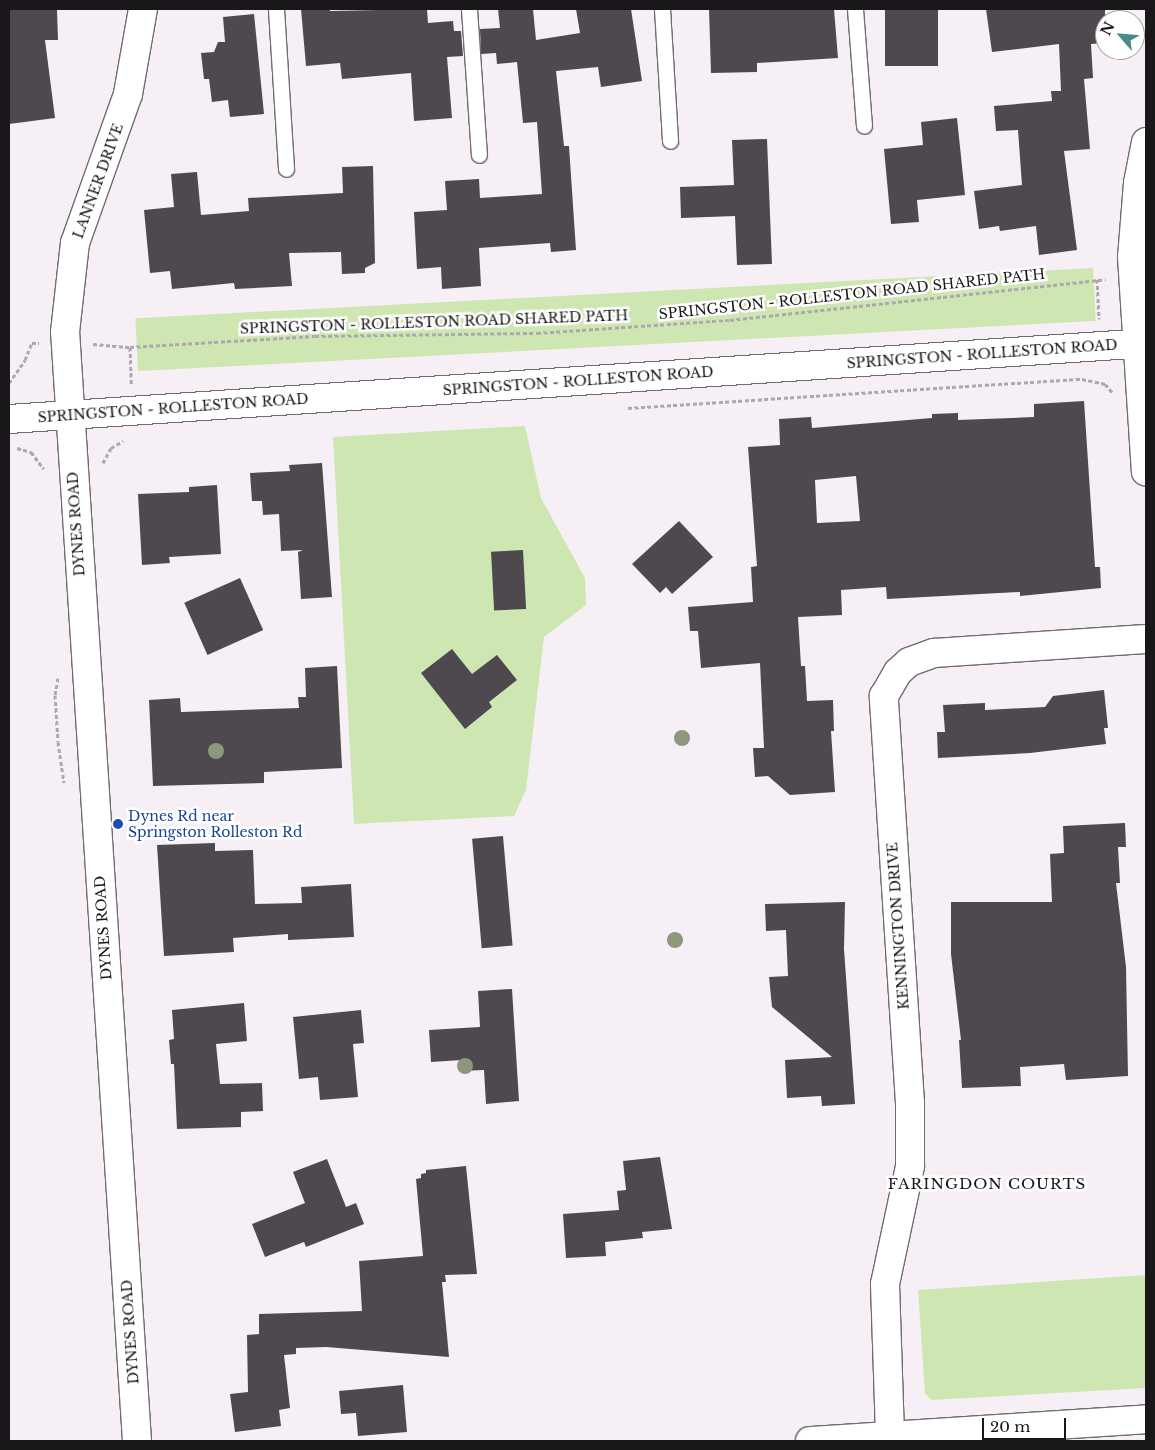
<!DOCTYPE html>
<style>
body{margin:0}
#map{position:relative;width:1155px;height:1450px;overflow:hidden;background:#f6f0f6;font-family:"Libre Baskerville",serif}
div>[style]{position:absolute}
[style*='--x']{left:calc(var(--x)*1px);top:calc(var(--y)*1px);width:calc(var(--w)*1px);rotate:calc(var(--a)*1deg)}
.green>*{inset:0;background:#cee7b2;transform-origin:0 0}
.building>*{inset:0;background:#4d494f;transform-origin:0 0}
.path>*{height:3px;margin-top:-1.5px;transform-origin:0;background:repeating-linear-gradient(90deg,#ada8ad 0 4px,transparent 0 6.5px)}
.roads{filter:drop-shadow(1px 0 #706b70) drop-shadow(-1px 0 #706b70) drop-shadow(0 1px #706b70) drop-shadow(0 -1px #706b70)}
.lane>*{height:15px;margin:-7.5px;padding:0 7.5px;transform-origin:7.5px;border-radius:7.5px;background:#fff}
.street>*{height:28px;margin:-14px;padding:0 14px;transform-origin:14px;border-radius:14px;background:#fff}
.secondary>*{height:28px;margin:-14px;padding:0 14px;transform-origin:14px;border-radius:14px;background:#fff}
.trees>*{width:16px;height:16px;margin:-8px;border-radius:50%;background:#8e967b}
.dots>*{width:14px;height:14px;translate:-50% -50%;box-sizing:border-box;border:2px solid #fff;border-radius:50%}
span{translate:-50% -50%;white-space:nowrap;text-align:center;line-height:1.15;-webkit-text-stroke:5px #fff;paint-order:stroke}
.street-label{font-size:14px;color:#191719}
.transit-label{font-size:14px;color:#164399}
.left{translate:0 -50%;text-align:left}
.neighbourhood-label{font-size:15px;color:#191719;letter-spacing:1px}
.frame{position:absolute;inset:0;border:10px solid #191719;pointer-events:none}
.north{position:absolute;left:1095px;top:10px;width:50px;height:50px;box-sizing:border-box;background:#fff;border:1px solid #a3a2a3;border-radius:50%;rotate:297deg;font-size:14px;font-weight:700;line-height:20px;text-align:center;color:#191719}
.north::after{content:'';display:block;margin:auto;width:18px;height:22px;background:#458d89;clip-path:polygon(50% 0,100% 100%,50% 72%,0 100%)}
.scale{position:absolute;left:982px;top:1418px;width:84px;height:22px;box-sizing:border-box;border:2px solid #191719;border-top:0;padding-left:6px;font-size:15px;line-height:18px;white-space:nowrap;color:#191719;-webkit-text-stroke:4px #fff;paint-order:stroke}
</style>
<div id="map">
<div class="green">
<div style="left:1093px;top:268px;width:53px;height:959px;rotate:87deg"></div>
<div style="clip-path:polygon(525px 426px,541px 498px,585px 578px,586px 605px,544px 637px,526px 790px,514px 816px,354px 824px,333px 437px)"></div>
<div style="clip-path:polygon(1146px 1275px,1146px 1388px,932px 1400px,925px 1394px,918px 1290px)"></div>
</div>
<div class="building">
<div style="clip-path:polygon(9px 9px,57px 9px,58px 40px,45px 40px,55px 118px,9px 124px)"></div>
<div style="clip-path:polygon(301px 9px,330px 9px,330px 11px,427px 9px,428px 23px,453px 21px,454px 31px,461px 31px,463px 56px,447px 57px,452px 118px,414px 121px,411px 73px,342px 79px,340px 63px,306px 66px)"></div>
<div style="clip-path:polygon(498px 9px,533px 9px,536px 40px,580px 33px,576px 9px,631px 9px,642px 81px,601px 87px,598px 67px,556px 71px,564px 146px,569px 146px,576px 250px,551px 252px,550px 243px,479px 248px,481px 286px,442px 289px,441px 267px,417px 269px,414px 212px,447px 210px,445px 181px,479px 179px,480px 198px,542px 194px,537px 122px,523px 123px,517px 62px,497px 64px,496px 53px,481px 54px,480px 29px,500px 28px)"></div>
<div style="clip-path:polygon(709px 9px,834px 9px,838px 58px,757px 63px,757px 72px,711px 73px)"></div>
<div style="left:885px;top:9px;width:53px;height:57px"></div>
<div style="clip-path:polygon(986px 9px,1105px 9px,1105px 43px,1091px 44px,1093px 78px,1084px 79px,1090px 149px,1064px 151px,1077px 250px,1039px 255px,1036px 226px,1000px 231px,999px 226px,979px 229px,974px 191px,1022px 185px,1018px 130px,996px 131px,994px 106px,1052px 101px,1051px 91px,1061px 91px,1059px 44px,992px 52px)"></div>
<div style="clip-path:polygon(254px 14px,264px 114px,230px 117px,228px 100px,212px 102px,209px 79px,204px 79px,201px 53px,214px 52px,218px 42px,225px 42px,223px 17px)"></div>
<div style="clip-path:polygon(957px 118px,965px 195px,917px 200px,919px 222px,891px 224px,884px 149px,923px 145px,921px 122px)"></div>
<div style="clip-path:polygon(767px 139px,772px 264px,737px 265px,735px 216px,681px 218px,680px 187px,734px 185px,732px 140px)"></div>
<div style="clip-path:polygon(373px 166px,375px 263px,365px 268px,365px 273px,342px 274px,341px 252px,289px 253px,292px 286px,235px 289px,234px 283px,172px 289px,170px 271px,150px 273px,144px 210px,174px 207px,171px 174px,197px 172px,201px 215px,249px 211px,248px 198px,343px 193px,342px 167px)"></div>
<div style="clip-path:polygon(evenodd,1084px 401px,1095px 567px,1100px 567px,1101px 588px,1020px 596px,1020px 592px,887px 599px,886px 587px,841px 590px,842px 615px,798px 617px,801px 666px,805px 666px,807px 701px,833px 700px,834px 731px,831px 731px,835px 792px,790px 795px,768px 776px,755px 777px,753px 748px,764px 748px,760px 663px,701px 668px,698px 631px,690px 631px,688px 607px,753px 602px,751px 567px,757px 566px,748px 447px,780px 445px,779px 419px,811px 417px,812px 428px,932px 418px,932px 414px,958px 413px,958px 420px,1034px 417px,1034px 404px,1084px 401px,856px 476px,860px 521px,817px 523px,815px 480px,856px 476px)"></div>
<div style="clip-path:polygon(322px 463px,332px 597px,301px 599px,298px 552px,303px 550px,281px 551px,279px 514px,263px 515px,262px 501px,252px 501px,250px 473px,290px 471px,289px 465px)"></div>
<div style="clip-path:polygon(217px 485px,221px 554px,169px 557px,170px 563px,142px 565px,138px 494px,189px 492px,189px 487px)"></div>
<div style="clip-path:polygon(679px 521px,713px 557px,672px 594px,666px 587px,660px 593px,632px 564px)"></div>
<div style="left:523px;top:550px;width:59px;height:32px;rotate:87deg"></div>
<div style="left:240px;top:578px;width:57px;height:61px;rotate:66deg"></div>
<div style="clip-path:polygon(452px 649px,472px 674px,497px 655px,517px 680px,489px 702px,492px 707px,465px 729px,421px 673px)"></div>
<div style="clip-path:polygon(337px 666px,342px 768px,264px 772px,264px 783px,153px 786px,149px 700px,180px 698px,181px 712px,299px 708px,298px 697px,306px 697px,305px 668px)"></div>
<div style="clip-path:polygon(1104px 690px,1108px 728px,1104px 728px,1106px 744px,1030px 753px,938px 758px,937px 732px,945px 732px,943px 705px,985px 703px,985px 710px,1045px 707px,1053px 696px)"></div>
<div style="clip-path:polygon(1125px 823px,1126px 847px,1118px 847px,1120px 883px,1116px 883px,1126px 967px,1128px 1076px,1066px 1080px,1064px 1064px,1020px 1067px,1021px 1086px,962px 1088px,959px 1040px,961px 1040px,951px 954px,951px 902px,1052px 902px,1050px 854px,1064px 853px,1063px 826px)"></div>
<div style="left:503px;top:836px;width:110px;height:31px;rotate:85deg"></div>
<div style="clip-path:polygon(215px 843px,215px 851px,253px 850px,255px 904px,302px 903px,301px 887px,351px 884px,354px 937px,288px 940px,288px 934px,233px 938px,234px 952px,164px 956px,157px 845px)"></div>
<div style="clip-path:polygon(845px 902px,844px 949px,855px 1104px,822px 1106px,821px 1096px,787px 1098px,785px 1060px,832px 1057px,772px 1007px,769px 977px,788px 976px,786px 930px,766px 931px,765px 904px)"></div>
<div style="clip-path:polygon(512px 989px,519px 1101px,486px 1104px,484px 1070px,462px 1071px,462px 1060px,431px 1062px,429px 1030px,480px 1027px,478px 991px)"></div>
<div style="clip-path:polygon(244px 1003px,247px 1041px,216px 1044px,220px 1084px,262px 1083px,263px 1111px,241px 1112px,241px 1127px,177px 1129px,174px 1064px,171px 1064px,169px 1040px,174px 1039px,172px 1010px)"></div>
<div style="clip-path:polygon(361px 1010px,364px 1043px,353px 1044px,358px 1097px,320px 1100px,318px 1077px,299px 1079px,293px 1017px)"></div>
<div style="clip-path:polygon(660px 1157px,672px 1229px,642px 1232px,643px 1238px,605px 1242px,606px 1256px,566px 1258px,563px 1214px,619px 1210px,617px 1191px,626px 1190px,623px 1161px)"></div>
<div style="clip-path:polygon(327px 1159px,346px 1207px,356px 1203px,364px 1224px,306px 1247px,304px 1242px,265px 1257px,252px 1224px,305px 1203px,293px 1172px)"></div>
<div style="clip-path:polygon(466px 1166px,477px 1274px,445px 1275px,446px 1282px,442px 1282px,449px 1357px,326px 1347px,296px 1348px,296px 1354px,284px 1355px,290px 1408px,279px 1410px,281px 1426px,235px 1432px,230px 1394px,248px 1392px,247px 1335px,259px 1334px,259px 1314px,362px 1311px,359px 1261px,423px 1256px,416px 1179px,421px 1178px,421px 1174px,426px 1173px,426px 1170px)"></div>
<div style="clip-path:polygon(403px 1385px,407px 1432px,358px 1436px,356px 1413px,341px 1414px,339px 1391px)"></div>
</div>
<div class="path">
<div style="--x:1097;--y:279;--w:40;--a:87.1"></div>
<div style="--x:93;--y:344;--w:37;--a:5"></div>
<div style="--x:130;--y:347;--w:185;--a:-3.4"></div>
<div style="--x:315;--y:336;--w:222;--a:-0.8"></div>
<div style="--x:537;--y:333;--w:193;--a:-3.9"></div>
<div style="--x:730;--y:320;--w:378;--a:-6.2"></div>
<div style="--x:130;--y:347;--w:37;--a:88"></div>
<div style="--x:9;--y:383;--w:28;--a:-55"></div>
<div style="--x:25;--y:360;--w:18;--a:-68"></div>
<div style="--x:32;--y:343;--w:7;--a:0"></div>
<div style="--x:628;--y:408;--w:455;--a:-3.7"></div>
<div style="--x:1082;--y:379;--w:24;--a:12"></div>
<div style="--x:1105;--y:384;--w:11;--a:49"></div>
<div style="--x:17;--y:448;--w:15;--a:16"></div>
<div style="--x:31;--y:452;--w:21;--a:53"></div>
<div style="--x:103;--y:463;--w:17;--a:-62"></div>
<div style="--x:111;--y:448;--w:14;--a:-30"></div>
<div style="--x:58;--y:678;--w:17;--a:100"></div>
<div style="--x:55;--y:695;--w:47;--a:86.3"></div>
<div style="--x:58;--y:742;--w:41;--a:81.7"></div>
</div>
<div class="roads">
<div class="lane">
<div style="--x:276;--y:9;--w:160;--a:86.4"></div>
<div style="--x:469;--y:9;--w:146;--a:86.1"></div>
<div style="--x:662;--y:9;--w:132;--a:86.5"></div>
<div style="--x:855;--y:9;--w:117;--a:85.6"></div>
</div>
<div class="street">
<div style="--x:1146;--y:142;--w:42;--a:101"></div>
<div style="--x:1138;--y:183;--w:74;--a:94.6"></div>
<div style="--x:1132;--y:257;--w:215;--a:86.3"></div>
<div style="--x:890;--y:1435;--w:151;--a:-91.9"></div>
<div style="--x:885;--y:1284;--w:121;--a:-78"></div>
<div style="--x:910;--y:1166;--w:63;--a:-90"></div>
<div style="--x:910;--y:1103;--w:408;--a:-93.7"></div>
<div style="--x:884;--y:696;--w:28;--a:-60"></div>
<div style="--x:898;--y:672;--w:15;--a:-42"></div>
<div style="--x:909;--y:662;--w:27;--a:-20"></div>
<div style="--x:934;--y:653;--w:212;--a:-3.8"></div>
<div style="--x:810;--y:1441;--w:337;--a:-3.7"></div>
</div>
<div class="secondary">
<div style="--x:9;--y:419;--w:1140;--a:-3.82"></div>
<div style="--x:137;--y:1441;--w:1111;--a:-93.71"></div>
<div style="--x:65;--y:332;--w:90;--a:-83.6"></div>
<div style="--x:75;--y:243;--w:158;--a:-70.4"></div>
<div style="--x:128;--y:94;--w:86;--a:-80"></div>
</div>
</div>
<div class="trees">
<div style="left:682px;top:738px"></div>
<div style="left:216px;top:751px"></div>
<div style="left:675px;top:940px"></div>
<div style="left:465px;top:1066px"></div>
</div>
<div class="dots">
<div style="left:118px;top:824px;background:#1a4fb4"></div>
</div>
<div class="street-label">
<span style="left:98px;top:181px;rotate:-70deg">LANNER DRIVE</span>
<span style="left:852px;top:294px;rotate:-6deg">SPRINGSTON - ROLLESTON ROAD SHARED PATH</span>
<span style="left:434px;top:322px;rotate:-2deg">SPRINGSTON - ROLLESTON ROAD SHARED PATH</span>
<span style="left:982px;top:354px;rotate:-4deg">SPRINGSTON - ROLLESTON ROAD</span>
<span style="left:578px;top:381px;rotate:-4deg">SPRINGSTON - ROLLESTON ROAD</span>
<span style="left:173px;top:408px;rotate:-4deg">SPRINGSTON - ROLLESTON ROAD</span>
<span style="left:76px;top:524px;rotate:-94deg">DYNES ROAD</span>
<span style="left:898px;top:926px;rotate:-94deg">KENNINGTON DRIVE</span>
<span style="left:103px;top:928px;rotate:-94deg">DYNES ROAD</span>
<span style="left:130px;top:1332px;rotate:-94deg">DYNES ROAD</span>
</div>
<div class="transit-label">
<span class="left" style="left:128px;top:824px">Dynes Rd near<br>Springston Rolleston Rd</span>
</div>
<div class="neighbourhood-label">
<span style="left:987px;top:1184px">FARINGDON COURTS</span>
</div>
<div class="frame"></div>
<div class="north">N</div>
<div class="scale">20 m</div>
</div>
